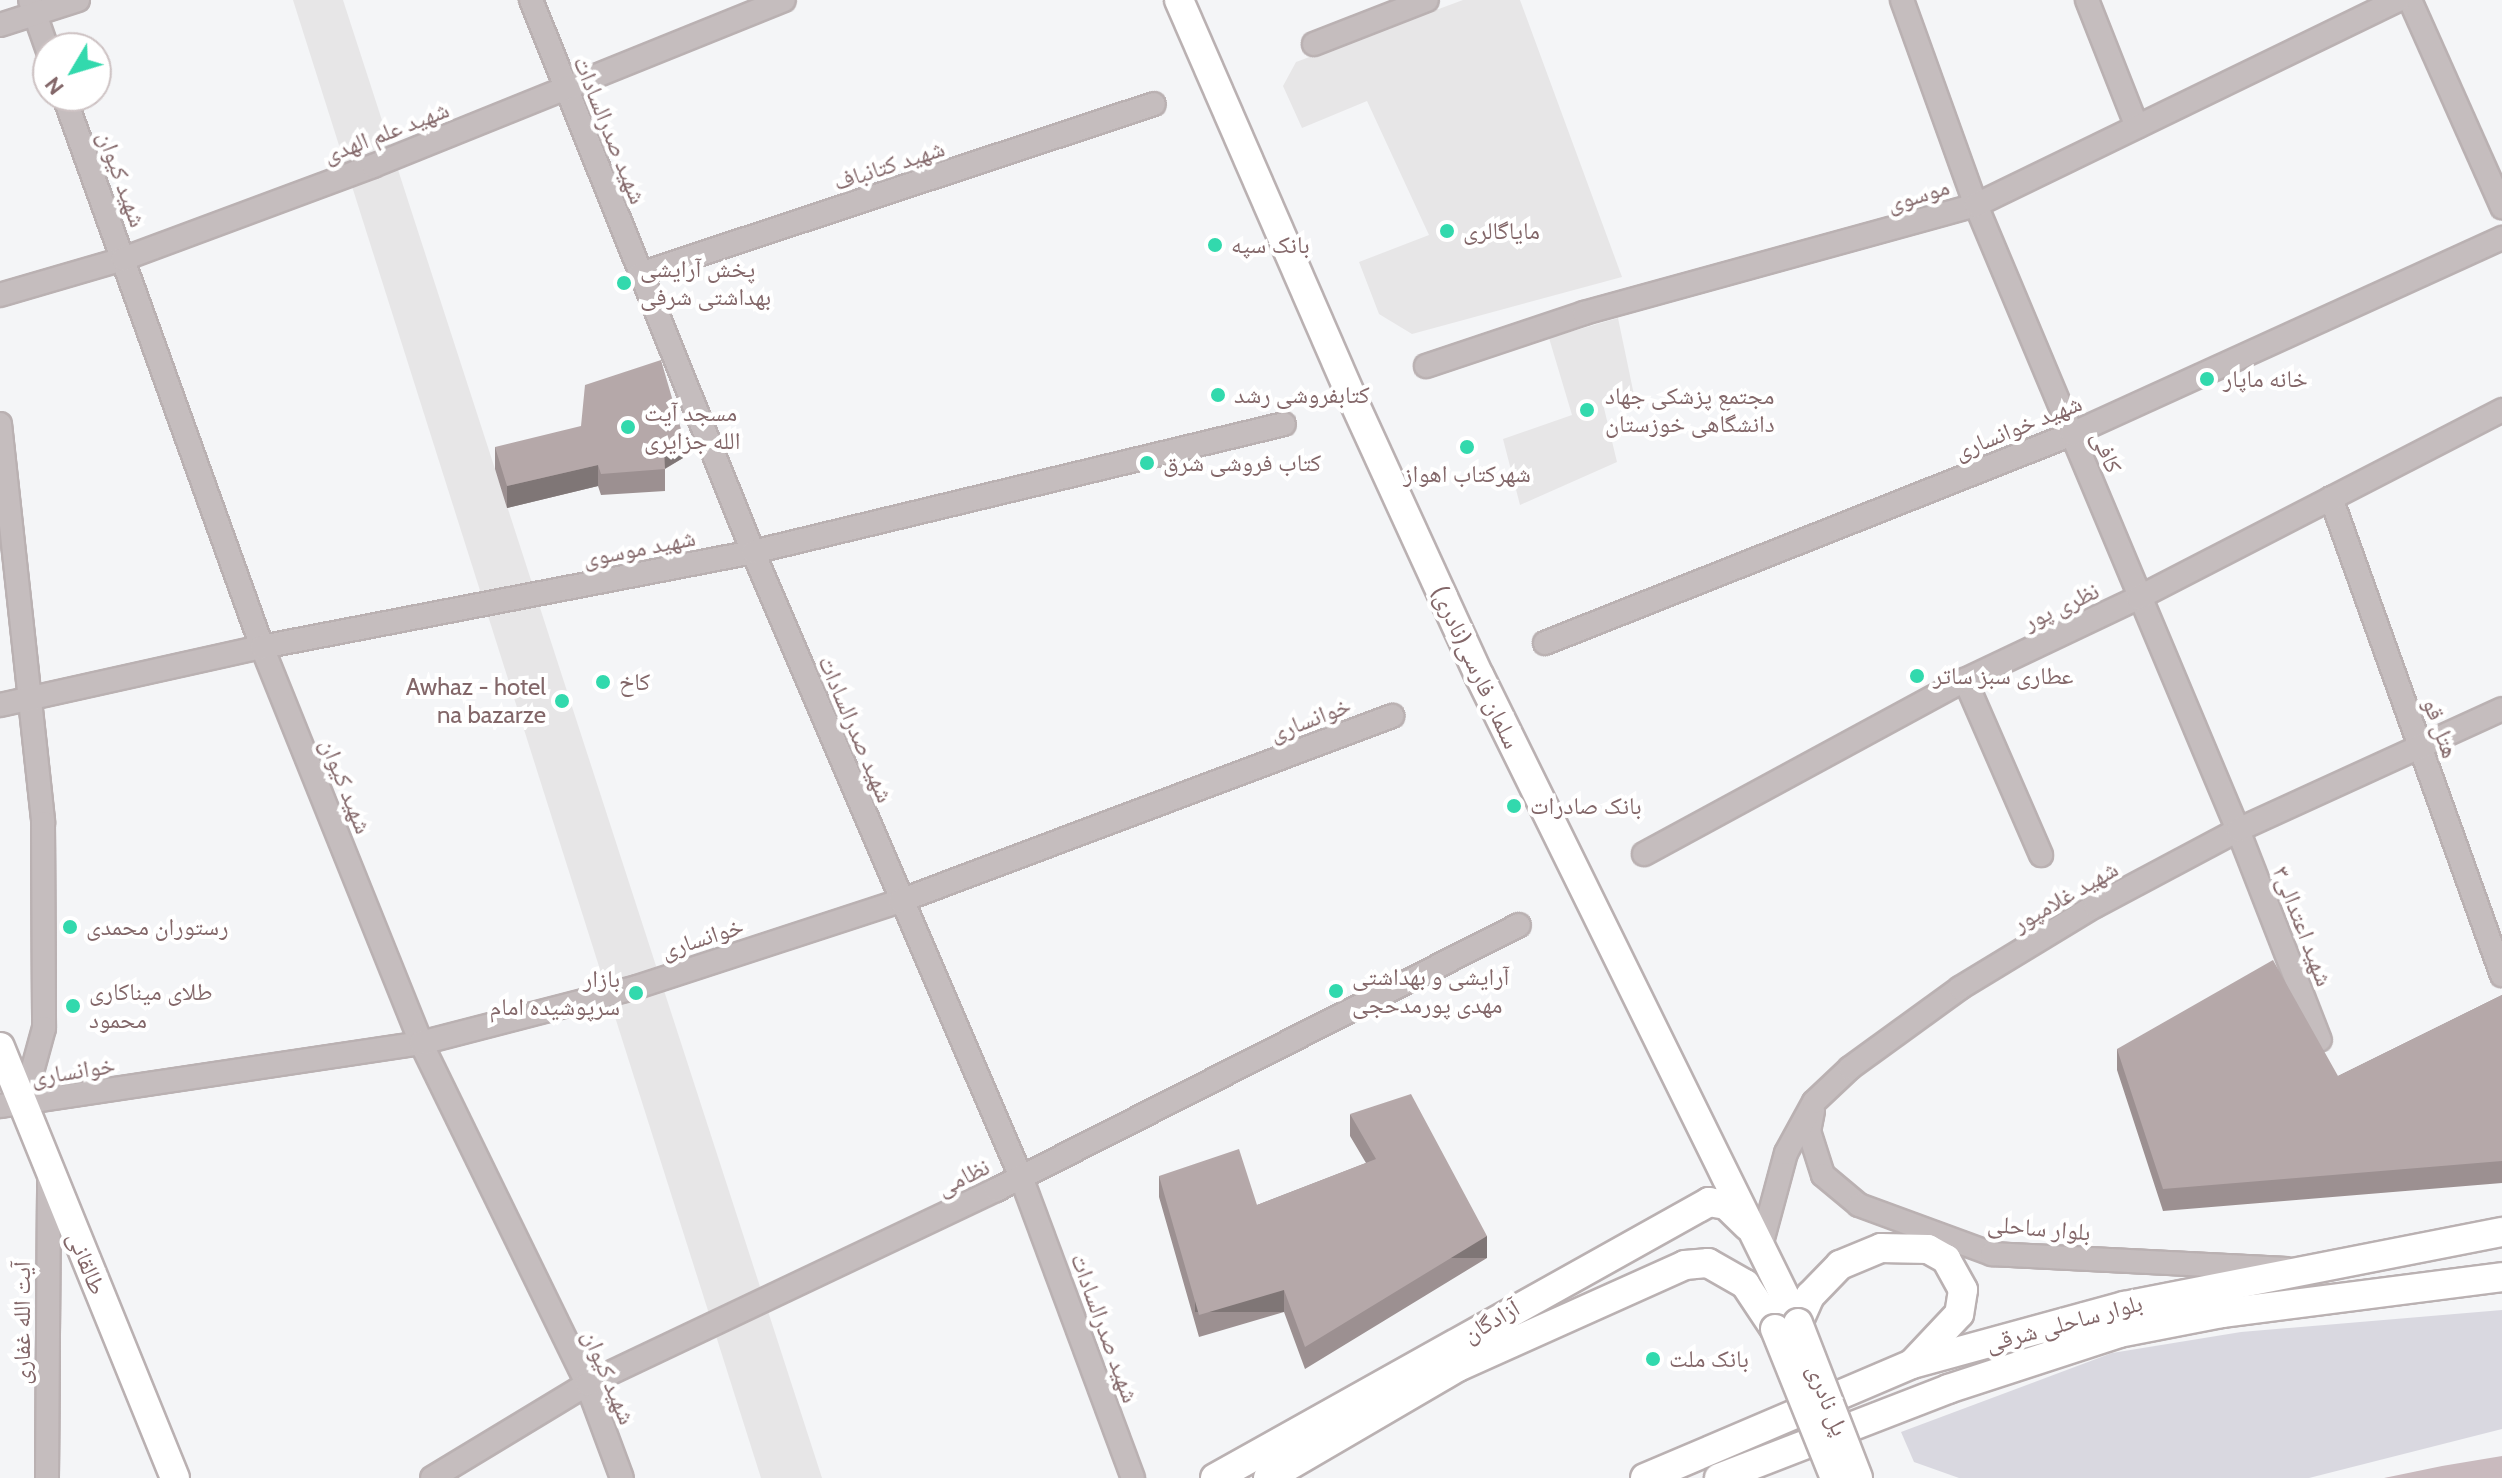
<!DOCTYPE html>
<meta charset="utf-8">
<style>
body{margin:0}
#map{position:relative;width:2502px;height:1478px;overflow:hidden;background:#f4f5f7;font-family:Cabin,"Noto Naskh Arabic",sans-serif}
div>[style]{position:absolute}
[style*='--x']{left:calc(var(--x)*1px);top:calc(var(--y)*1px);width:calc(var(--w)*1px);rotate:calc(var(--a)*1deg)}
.built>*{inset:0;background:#e7e6e7}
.green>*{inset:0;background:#d9d8e0}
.water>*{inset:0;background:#c9babe}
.roads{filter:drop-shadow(2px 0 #bab1b2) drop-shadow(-2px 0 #bab1b2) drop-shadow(0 2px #bab1b2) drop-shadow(0 -2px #bab1b2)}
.minor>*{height:22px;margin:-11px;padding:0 11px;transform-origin:11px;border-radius:11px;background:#c5bdbe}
.major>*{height:28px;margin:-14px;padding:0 14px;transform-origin:14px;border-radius:14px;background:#fff}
.bridges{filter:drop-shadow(2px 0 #bab1b2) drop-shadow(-2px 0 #bab1b2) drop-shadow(0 2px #bab1b2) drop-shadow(0 -2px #bab1b2)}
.major-bridge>*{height:28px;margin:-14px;padding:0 14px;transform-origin:14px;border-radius:14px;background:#fff}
.wall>*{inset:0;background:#9c9091}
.shaded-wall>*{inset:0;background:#7f7676;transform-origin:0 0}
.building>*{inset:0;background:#b5a8a9}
.dots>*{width:22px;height:22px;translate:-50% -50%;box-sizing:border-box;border:4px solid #fff;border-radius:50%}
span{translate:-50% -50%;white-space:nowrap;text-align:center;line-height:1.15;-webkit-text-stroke:8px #fff;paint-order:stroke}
.street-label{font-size:24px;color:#836769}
.poi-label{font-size:24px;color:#836769}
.left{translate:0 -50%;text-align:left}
.right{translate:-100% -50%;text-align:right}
.north{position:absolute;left:32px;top:32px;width:80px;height:80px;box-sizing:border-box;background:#fff;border:2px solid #cdc2c3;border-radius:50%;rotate:232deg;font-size:22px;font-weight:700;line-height:32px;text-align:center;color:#836769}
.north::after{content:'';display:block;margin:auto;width:28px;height:36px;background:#32d9ad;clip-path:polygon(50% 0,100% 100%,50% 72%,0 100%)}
</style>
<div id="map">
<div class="built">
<div style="clip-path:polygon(293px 0,343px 0,822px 1478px,761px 1478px)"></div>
<div style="clip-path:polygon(1463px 0,1520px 0,1622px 277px,1412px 334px,1379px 314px,1359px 262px,1429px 235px,1367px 101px,1302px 128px,1283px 86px,1296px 62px)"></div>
<div style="clip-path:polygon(1618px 318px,1634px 395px,1603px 404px,1617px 462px,1520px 505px,1503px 439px,1572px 415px,1549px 338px)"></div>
</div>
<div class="green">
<div style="clip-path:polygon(2502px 1310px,2502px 1429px,2309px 1478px,1959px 1478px,1914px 1462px,1901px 1432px,2112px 1353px,2241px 1332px)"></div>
</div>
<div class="water">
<div style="clip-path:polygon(2502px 1456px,2502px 1478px,2384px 1478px,2442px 1466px)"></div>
</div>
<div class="roads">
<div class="minor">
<div style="--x:30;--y:0;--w:54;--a:70.6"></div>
<div style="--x:531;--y:0;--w:595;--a:68.09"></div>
<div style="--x:753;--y:552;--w:680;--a:66.79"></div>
<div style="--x:1021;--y:1177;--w:321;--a:69.6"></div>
<div style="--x:1902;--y:0;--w:218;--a:70.2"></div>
<div style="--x:1976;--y:205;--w:678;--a:67.26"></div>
<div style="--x:2238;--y:830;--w:225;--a:68.7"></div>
<div style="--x:2087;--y:0;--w:136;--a:68.5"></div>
<div style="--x:2410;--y:0;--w:227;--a:66"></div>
<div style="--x:0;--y:25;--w:82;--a:-17.8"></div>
<div style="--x:1314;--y:44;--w:121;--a:-21.3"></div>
<div style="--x:64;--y:96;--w:585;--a:70.23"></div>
<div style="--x:262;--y:647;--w:427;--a:68.1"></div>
<div style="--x:421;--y:1043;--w:379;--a:64"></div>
<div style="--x:587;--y:1384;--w:100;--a:69.6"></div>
<div style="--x:640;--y:274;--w:541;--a:-18.3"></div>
<div style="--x:0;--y:295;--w:128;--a:-16.3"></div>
<div style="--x:123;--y:259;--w:267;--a:-20.4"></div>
<div style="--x:373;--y:166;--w:443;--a:-22"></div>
<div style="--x:1426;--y:366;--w:167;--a:-18.5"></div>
<div style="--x:1584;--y:313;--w:407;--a:-15.4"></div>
<div style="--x:1976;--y:205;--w:469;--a:-25.9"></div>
<div style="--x:0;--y:424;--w:401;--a:83.8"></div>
<div style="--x:43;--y:823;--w:205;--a:89.7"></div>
<div style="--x:44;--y:1028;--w:80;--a:105.3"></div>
<div style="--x:2331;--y:498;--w:507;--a:70.28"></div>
<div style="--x:1545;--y:643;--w:567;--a:-21.63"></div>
<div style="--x:2072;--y:434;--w:473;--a:-24.5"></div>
<div style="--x:1965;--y:680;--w:191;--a:66.5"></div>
<div style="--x:0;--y:705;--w:268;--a:-12.5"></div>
<div style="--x:262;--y:647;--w:500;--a:-10.95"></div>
<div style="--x:753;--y:552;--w:546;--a:-13.55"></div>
<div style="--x:1644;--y:854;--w:365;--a:-28.5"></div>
<div style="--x:1965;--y:680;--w:191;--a:-25.4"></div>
<div style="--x:2138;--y:598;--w:410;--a:-27.3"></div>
<div style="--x:0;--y:1106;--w:426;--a:-8.5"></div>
<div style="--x:421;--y:1043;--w:223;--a:-14.5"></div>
<div style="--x:637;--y:987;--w:277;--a:-18.1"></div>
<div style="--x:900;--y:901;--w:526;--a:-20.61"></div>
<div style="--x:1813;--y:1111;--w:20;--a:101"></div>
<div style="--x:1809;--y:1131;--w:46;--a:72.3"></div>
<div style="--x:1823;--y:1175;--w:47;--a:39.8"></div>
<div style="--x:1859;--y:1205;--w:142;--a:20.2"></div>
<div style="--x:1992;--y:1254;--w:294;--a:2.9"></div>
<div style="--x:1762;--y:1242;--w:92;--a:-74.9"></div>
<div style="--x:1786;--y:1153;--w:58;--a:-61.2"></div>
<div style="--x:1814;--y:1102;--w:50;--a:-43.4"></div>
<div style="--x:1850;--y:1068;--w:136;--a:-36"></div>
<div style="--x:1960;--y:988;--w:158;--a:-31.3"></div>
<div style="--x:2095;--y:906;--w:162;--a:-28"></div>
<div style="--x:2238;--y:830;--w:290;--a:-24.6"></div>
<div style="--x:47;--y:1478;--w:305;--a:-89.6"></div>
<div style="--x:432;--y:1478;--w:181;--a:-31.2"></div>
<div style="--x:587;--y:1384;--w:453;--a:-25.4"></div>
<div style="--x:996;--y:1190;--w:586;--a:-26.87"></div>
</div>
<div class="major">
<div style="--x:1179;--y:0;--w:434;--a:66.5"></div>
<div style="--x:1352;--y:398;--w:305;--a:65.4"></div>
<div style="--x:1479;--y:675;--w:722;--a:63.79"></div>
<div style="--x:0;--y:1047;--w:465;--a:67.9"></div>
<div style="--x:1798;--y:1323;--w:30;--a:-66"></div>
<div style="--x:1810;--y:1296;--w:43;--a:-45.9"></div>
<div style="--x:1840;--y:1265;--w:44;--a:-22.5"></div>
<div style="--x:1881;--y:1248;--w:47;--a:1.2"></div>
<div style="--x:1928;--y:1249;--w:21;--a:29"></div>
<div style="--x:1946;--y:1259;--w:35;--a:61"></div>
<div style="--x:1963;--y:1290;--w:24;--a:99"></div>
<div style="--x:1959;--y:1314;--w:67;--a:133.2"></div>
<div style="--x:1215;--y:1478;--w:566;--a:-29.19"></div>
<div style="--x:1709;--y:1202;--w:17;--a:10"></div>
<div style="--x:1726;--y:1205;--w:30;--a:44"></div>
<div style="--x:1268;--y:1478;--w:220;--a:-30.3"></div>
<div style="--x:1458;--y:1367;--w:249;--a:-24.2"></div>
<div style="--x:1685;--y:1265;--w:23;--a:-5"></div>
<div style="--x:1708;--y:1263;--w:43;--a:29.6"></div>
<div style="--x:1745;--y:1284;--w:54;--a:56.3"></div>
<div style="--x:1645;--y:1478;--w:290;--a:-23.1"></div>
<div style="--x:1912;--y:1364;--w:220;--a:-15.3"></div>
<div style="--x:2124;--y:1306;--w:385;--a:-11.1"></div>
<div style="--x:1719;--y:1478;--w:246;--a:-21.2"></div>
<div style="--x:1948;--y:1389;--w:180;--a:-18.1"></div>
<div style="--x:2119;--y:1333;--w:105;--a:-11"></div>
<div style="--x:2222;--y:1313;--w:282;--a:-7.3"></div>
</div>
</div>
<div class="bridges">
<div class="major-bridge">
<div style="--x:1798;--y:1323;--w:166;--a:68.8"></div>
<div style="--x:1775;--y:1329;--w:161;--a:68.1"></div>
</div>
</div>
<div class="wall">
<div style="clip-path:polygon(495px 447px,683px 458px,665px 469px,665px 491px,601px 495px,598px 486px,507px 508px,495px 469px)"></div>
<div style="clip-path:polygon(2502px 995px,2502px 1183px,2163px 1211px,2117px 1070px,2117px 1049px,2338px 1076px)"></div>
<div style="clip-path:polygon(1350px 1114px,1487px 1258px,1305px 1369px,1284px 1312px,1199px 1337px,1159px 1197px,1159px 1176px,1257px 1205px,1366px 1163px,1350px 1136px)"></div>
</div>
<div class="shaded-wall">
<div style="clip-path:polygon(683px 436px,683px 458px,664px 469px,664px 447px)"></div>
<div style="clip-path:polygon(598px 465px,598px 486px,507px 508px,507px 486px)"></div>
<div style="left:1487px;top:1236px;width:22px;height:213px;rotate:90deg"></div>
<div style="left:1284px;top:1290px;width:22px;height:89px;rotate:90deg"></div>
</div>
<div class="building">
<div style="clip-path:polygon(661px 360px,683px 436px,664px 447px,665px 469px,601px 474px,598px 465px,507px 486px,495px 447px,581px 426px,585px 385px)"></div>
<div style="clip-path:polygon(2273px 960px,2338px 1076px,2502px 995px,2502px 1161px,2163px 1189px,2117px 1049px)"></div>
<div style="clip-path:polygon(1411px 1094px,1487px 1236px,1305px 1347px,1284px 1290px,1199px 1315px,1159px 1176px,1239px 1149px,1257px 1205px,1376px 1159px,1350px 1114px)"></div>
</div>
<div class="dots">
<div style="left:1447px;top:231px;background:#32d9ad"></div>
<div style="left:1215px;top:245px;background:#32d9ad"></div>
<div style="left:624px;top:283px;background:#32d9ad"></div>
<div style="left:2207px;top:379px;background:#32d9ad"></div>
<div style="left:1218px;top:395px;background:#32d9ad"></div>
<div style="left:1587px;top:410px;background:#32d9ad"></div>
<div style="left:628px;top:427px;background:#32d9ad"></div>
<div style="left:1467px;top:447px;background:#32d9ad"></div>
<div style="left:1147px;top:463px;background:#32d9ad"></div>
<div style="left:1917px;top:676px;background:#32d9ad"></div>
<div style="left:603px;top:682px;background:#32d9ad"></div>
<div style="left:562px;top:701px;background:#32d9ad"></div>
<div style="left:1514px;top:806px;background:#32d9ad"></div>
<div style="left:70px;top:927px;background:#32d9ad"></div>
<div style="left:1336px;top:991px;background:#32d9ad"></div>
<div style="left:636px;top:993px;background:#32d9ad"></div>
<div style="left:73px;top:1006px;background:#32d9ad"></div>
<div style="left:1653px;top:1359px;background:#32d9ad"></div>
</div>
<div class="street-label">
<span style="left:610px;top:130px;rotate:68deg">شهید صدرالسادات</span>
<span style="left:386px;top:132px;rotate:-21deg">شهید علم الهدی</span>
<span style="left:889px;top:165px;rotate:-18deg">شهید کتانباف</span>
<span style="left:122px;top:179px;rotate:70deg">شهید کیوان</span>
<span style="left:1918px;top:195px;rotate:-17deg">موسوی</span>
<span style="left:2018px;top:427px;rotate:-22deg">شهید خوانساری</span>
<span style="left:2107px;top:452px;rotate:68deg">کافی</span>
<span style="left:639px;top:548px;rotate:-11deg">شهید موسوی</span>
<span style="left:2061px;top:606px;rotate:-25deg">نظری پور</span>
<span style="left:1476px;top:667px;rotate:65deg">سلمان فارسی(نادری)</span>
<span style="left:1310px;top:719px;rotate:-21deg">خوانساری</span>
<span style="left:2441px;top:728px;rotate:70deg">هتل قو</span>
<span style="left:856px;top:729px;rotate:67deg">شهید صدرالسادات</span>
<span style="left:346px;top:786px;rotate:68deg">شهید کیوان</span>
<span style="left:2065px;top:896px;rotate:-30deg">شهید غلامپور</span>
<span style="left:2303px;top:926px;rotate:69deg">شهید اعتدالی۳</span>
<span style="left:702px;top:938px;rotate:-18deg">خوانساری</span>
<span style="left:73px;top:1071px;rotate:-9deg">خوانساری</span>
<span style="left:963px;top:1177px;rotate:-26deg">نظامی</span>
<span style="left:2039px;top:1228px;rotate:5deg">بلوار ساحلی</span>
<span style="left:87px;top:1263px;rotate:68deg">طالقانی</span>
<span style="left:1491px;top:1321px;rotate:-30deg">آزادگان</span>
<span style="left:22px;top:1323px;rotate:-90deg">آیت الله غفاری</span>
<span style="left:2064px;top:1323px;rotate:-15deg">بلوار ساحلی شرقی</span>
<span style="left:1105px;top:1328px;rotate:70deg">شهید صدرالسادات</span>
<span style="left:609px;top:1377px;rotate:67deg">شهید کیوان</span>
<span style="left:1828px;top:1400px;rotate:69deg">پل نادری</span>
</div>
<div class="poi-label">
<span class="left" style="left:1463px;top:231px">مایاگالری</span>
<span class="left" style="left:1231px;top:245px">بانک سپه</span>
<span class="left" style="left:640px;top:283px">پخش آرایشی<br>بهداشتی شرفی</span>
<span class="left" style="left:2223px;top:379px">خانه ماپار</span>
<span class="left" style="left:1234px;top:395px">کتابفروشی رشد</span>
<span class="left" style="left:1605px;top:410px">مجتمع پزشکی جهاد<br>دانشگاهی خوزستان</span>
<span class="left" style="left:644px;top:427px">مسجد آیت<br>الله جزایری</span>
<span class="left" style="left:1163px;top:463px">کتاب فروشی شرق</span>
<span style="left:1467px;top:474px">شهرکتاب اهواز</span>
<span class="left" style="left:1933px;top:676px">عطاری سبز ساتر</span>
<span class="left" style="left:619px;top:682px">کاخ</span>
<span class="right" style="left:546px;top:701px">Awhaz - hotel<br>na bazarze</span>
<span class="left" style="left:1530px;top:806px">بانک صادرات</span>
<span class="left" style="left:86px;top:927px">رستوران محمدی</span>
<span class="left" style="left:1352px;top:991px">آرایشی و بهداشتی<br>مهدی پورمدحجی</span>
<span class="right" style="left:620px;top:993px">بازار<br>سرپوشیده امام</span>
<span class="left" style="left:89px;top:1006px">طلای میناکاری<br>محمود</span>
<span class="left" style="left:1669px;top:1359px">بانک ملت</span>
</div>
<div class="north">N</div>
</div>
